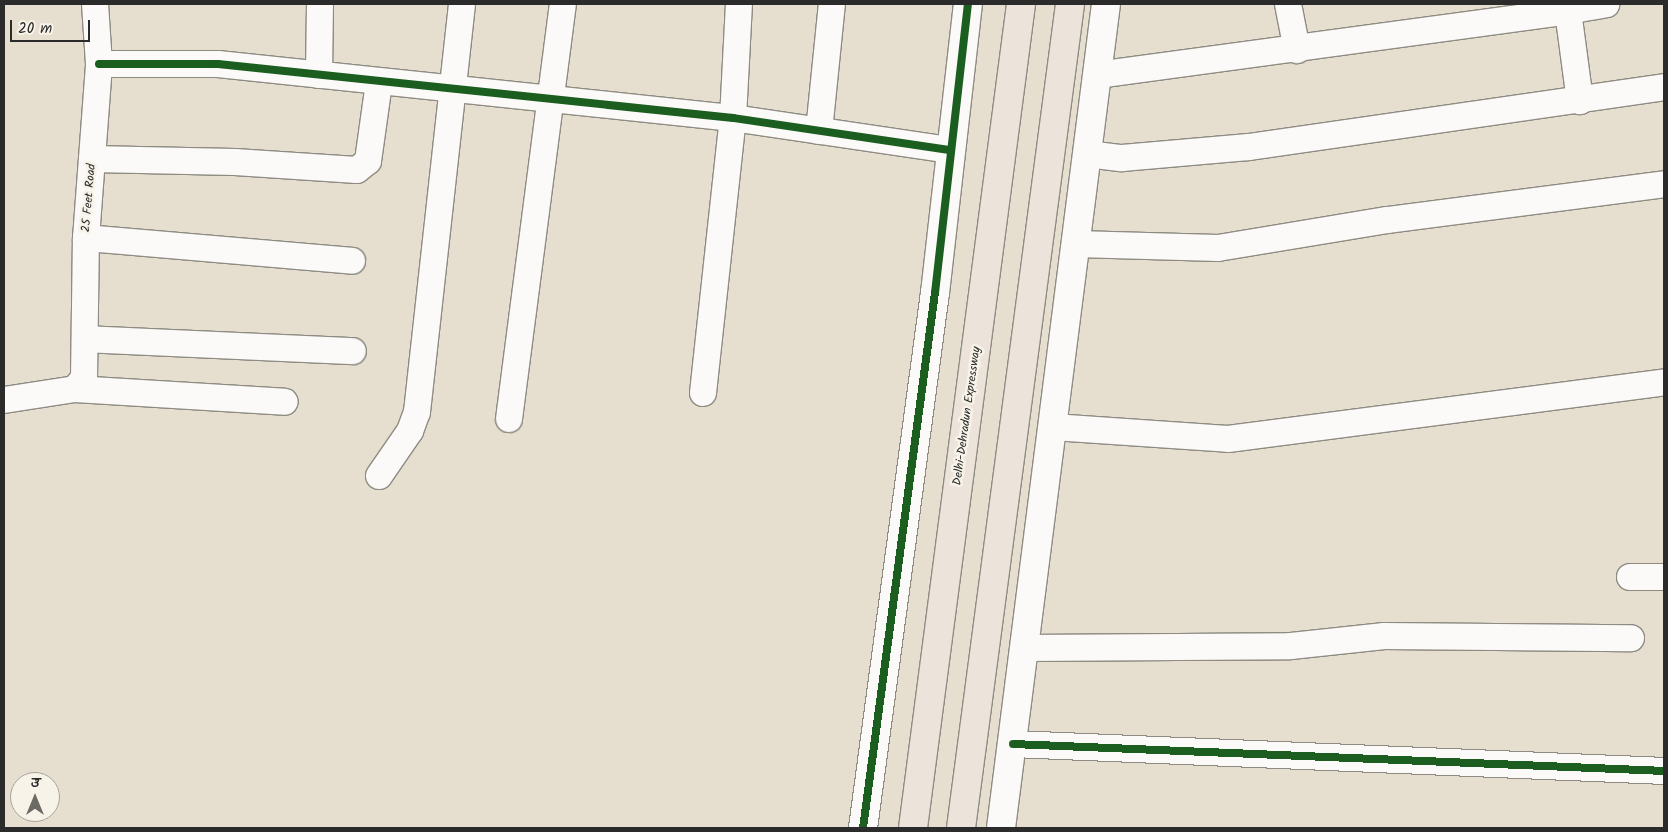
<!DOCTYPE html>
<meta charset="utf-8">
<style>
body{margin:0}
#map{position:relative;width:1668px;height:832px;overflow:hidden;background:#e6dfcf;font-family:Kalam,"Playpen Sans Deva",sans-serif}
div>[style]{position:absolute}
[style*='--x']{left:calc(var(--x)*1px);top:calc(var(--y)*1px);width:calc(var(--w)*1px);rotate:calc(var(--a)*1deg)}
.roads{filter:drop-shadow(1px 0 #8e8b83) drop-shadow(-1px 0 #8e8b83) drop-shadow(0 1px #8e8b83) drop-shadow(0 -1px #8e8b83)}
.minor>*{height:26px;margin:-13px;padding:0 13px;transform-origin:13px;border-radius:13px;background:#fbfaf8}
.tertiary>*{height:28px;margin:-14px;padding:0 14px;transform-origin:14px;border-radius:14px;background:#fbfaf8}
.motorway>*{height:28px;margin:-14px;padding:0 14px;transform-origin:14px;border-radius:14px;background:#ece4db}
.cycleway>*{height:8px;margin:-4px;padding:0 4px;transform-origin:4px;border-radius:4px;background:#1b5e20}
span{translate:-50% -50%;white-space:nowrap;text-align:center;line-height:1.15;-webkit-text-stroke:5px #f7f3e8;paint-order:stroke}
.street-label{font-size:12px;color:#2b2b2b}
.frame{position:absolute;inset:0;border:5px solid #2b2b2b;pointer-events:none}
.north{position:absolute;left:10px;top:772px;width:50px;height:50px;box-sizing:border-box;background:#f7f3e8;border:1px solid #a5a39c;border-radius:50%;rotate:0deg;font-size:14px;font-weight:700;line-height:20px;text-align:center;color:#2b2b2b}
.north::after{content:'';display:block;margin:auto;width:18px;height:22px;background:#6c6a64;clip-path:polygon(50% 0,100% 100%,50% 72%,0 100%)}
.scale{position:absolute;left:10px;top:20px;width:80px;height:22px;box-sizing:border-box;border:2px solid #2b2b2b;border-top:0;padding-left:6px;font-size:15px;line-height:18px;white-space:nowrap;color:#2b2b2b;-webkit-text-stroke:4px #f7f3e8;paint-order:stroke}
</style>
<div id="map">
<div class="roads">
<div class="minor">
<div style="--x:1288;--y:4;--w:47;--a:78.9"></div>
<div style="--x:1567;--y:4;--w:7;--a:82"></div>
<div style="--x:1568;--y:11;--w:39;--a:-10"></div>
<div style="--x:99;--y:64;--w:119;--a:0"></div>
<div style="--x:218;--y:64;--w:518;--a:5.99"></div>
<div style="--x:733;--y:118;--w:218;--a:8.4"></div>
<div style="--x:319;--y:75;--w:71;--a:-89.2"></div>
<div style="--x:1097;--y:75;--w:475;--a:-7.7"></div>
<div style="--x:1568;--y:11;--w:91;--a:82.4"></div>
<div style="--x:819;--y:131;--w:128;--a:-84.2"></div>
<div style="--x:1087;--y:154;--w:35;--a:7"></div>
<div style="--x:1122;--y:158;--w:127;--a:-5"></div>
<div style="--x:1249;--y:147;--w:419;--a:-8.2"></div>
<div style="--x:92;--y:159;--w:143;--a:1.2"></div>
<div style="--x:235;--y:162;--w:122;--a:3.8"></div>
<div style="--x:357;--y:170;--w:14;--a:-39"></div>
<div style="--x:368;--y:161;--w:79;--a:-82"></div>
<div style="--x:86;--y:238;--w:267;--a:4.9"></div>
<div style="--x:1076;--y:244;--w:142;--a:1.6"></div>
<div style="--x:1218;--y:248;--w:172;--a:-9.4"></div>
<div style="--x:1388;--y:220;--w:278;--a:-7.4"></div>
<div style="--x:85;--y:339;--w:268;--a:2.6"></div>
<div style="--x:75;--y:389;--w:14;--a:-51"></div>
<div style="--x:84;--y:378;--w:140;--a:-89.2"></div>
<div style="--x:86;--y:238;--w:174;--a:-85.7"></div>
<div style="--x:99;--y:64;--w:60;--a:-93.8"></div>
<div style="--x:703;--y:393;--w:277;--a:-83.8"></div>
<div style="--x:733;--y:118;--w:114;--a:-87"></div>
<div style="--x:4;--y:400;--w:72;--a:-8.8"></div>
<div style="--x:75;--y:389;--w:210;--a:3.5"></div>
<div style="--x:509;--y:419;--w:418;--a:-82.6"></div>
<div style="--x:1053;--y:427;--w:175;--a:3.9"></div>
<div style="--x:1228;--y:439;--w:440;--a:-7.4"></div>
<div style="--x:379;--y:476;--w:55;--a:-55.4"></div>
<div style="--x:410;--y:431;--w:20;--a:-70"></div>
<div style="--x:417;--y:412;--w:410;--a:-83.7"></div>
<div style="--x:1630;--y:577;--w:34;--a:0"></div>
<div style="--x:1025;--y:648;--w:266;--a:-0.4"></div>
<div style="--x:1291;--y:646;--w:94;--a:-6.1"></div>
<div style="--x:1384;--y:636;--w:247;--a:0.5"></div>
<div style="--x:1013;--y:744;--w:652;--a:2.37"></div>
</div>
<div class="tertiary">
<div style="--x:863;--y:828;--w:540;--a:-82.34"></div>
<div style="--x:935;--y:293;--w:291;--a:-83.5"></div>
<div style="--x:1001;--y:828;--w:831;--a:-82.74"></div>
</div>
<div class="motorway">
<div style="--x:913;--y:828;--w:831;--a:-82.53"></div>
<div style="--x:961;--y:828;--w:831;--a:-82.46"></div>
</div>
</div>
<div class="cycleway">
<div style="--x:99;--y:64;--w:119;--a:0"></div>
<div style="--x:218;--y:64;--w:518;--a:5.99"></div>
<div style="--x:733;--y:118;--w:218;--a:8.4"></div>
<div style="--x:1013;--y:744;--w:652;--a:2.37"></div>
<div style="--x:863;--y:828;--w:540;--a:-82.34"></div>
<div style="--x:935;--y:293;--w:291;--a:-83.5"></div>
</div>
<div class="street-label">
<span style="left:89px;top:198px;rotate:-85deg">25 Feet Road</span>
<span style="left:967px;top:416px;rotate:-82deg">Delhi-Dehradun Expressway</span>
</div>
<div class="frame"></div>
<div class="north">उ</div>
<div class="scale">20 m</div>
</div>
